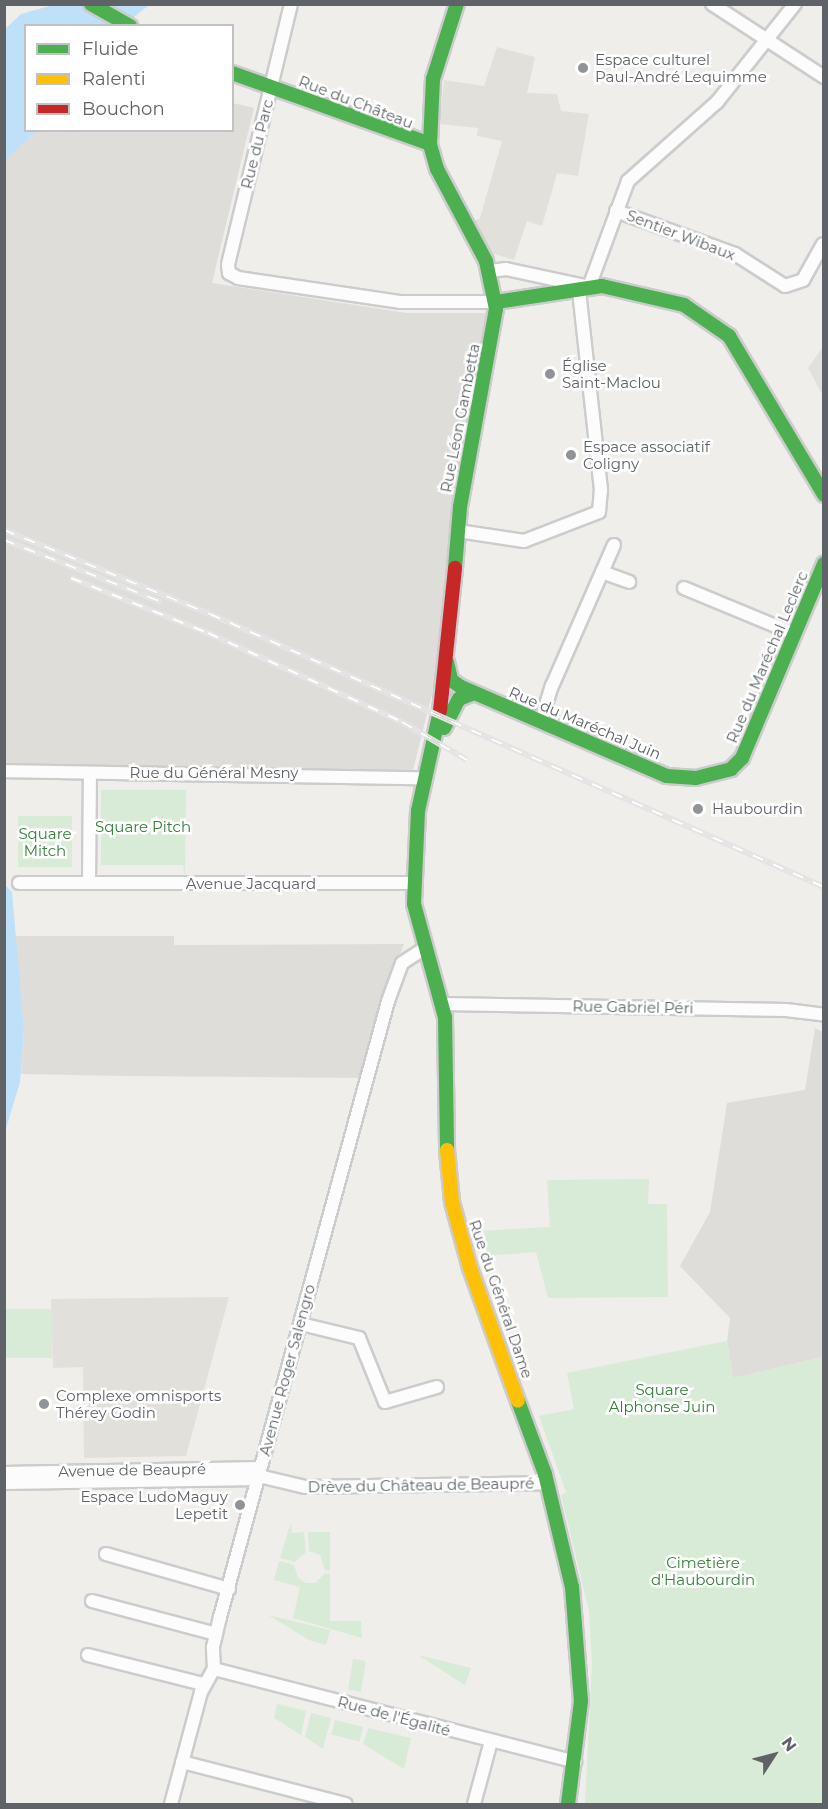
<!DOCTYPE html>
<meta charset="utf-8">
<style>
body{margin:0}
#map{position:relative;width:828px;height:1809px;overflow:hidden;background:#efeeea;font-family:Montserrat,sans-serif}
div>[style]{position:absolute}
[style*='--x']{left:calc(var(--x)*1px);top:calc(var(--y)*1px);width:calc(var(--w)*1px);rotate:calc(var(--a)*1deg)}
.industrial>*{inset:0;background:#dfddda}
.education>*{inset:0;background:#e2e0da}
.green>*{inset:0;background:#d8ebd6;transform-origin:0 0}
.water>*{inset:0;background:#bfe0f9}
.roads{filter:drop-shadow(2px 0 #cbcccc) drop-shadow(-2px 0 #cbcccc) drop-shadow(0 2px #cbcccc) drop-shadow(0 -2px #cbcccc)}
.street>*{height:12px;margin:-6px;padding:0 6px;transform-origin:6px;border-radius:6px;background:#fdfcfc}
.fast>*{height:14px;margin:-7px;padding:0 7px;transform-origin:7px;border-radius:7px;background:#4caf50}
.slow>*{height:14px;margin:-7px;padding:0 7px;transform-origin:7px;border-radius:7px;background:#ffc107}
.jam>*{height:14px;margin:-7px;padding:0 7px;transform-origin:7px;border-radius:7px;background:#c62828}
.rail>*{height:6px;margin-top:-3px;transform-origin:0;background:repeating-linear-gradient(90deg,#fff 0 11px,#e4e4e4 0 22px);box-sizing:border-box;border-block:2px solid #e4e4e4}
.dots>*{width:16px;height:16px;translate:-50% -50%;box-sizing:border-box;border:3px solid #fff;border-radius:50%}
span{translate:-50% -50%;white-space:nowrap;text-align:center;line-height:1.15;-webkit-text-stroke:5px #fff;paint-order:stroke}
.poi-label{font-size:15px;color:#5f6368}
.left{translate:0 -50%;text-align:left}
.right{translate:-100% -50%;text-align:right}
.street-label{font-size:15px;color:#5f6368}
.park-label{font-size:15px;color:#348238}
.frame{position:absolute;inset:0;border:6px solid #5f6368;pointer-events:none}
.legend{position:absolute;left:24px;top:24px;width:210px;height:108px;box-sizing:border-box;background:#fff;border:2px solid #bfc1c3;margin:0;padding:8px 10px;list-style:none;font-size:18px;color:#5f6368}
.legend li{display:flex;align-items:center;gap:12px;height:30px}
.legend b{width:30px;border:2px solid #bfc1c3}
.north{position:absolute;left:744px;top:1725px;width:60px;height:60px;-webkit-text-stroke:4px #fff;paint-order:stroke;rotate:54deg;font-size:16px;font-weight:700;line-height:24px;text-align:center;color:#5f6368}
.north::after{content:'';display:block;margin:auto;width:21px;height:27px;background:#5f6368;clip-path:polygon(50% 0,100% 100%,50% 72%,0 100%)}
</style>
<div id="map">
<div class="industrial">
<div style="clip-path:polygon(233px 103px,254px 108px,212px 283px,407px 313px,486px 313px,451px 514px,435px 682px,411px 778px,5px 771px,4px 160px,37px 131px,232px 130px)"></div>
<div style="clip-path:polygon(14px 936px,174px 936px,174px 945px,404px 944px,385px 990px,361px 1078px,124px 1076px,21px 1074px,24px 1030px)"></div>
<div style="clip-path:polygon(815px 1028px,823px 1032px,823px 1357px,733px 1378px,727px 1341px,730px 1318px,680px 1266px,710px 1212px,727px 1103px,805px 1090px)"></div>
</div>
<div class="education">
<div style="clip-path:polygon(497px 47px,535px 57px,527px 93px,557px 94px,561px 111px,589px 114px,578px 176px,557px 173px,542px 226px,527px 221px,514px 260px,491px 253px,473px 222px,480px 218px,502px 141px,477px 136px,478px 128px,439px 124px,444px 80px,484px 86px)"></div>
<div style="clip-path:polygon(823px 347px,823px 396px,808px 368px)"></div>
<div style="clip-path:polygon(229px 1297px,186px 1456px,84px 1458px,83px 1367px,53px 1368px,51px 1299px)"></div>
</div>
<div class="green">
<div style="clip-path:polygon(101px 790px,186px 790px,185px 877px,183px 865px,101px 865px)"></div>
<div style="left:18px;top:816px;width:54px;height:51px"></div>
<div style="clip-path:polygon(649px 1179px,648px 1204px,667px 1204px,668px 1297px,548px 1298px,536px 1252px,484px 1256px,478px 1231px,550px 1227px,547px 1180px)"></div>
<div style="left:5px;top:1309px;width:47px;height:49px"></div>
<div style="clip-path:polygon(727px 1341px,733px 1378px,823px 1357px,823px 1804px,585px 1804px,592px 1663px,589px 1611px,561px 1495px,566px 1492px,539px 1416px,574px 1409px,567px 1373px)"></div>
<div style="clip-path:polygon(291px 1522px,292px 1533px,304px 1532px,306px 1552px,295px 1562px,280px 1558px)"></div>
<div style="clip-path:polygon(308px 1532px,330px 1532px,330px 1571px,325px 1570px,320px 1555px,309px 1551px)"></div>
<div style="clip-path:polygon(279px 1561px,294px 1565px,298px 1578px,306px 1583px,315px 1583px,325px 1573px,330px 1574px,330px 1621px,361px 1621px,362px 1638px,293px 1618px,300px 1587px,274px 1580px)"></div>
<div style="clip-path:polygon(268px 1615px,330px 1630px,326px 1645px,309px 1640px)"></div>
<div style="clip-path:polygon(418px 1655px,471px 1668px,465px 1685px)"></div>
<div style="left:353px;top:1659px;width:13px;height:31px;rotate:9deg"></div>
<div style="clip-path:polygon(277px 1704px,306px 1711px,301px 1735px,274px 1718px)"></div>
<div style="clip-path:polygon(311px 1713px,331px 1718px,323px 1749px,305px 1737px)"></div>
<div style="left:335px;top:1720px;width:29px;height:15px;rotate:14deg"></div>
<div style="clip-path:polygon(368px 1728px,411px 1738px,404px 1769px,363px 1744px)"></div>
</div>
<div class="water">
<div style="clip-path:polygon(53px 5px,149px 5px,124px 25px,26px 26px,26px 130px,37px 131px,5px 160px,5px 29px,21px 14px)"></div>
<div style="clip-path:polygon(5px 885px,12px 892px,24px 1030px,20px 1082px,5px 1132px)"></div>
</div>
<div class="roads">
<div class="street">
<div style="--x:291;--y:4;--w:268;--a:103.6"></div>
<div style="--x:228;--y:265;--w:8;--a:83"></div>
<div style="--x:229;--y:273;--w:10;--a:29"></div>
<div style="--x:238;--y:278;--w:165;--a:8.4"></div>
<div style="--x:401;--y:302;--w:95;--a:0"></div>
<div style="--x:712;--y:4;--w:134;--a:33.1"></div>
<div style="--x:616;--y:211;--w:127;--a:19.9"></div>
<div style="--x:735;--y:254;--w:59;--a:32.6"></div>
<div style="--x:785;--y:286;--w:19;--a:-18"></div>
<div style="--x:803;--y:280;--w:41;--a:-60.9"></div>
<div style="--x:490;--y:271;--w:16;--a:-7"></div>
<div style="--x:506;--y:269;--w:85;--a:12.2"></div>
<div style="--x:589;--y:287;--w:113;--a:-69.8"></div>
<div style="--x:628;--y:181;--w:119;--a:-41.6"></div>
<div style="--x:717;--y:102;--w:125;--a:-51.5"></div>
<div style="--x:458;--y:531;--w:67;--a:8.6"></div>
<div style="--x:524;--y:541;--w:80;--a:-21.1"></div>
<div style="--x:599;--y:512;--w:22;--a:-85"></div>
<div style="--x:601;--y:490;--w:200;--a:-96.3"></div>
<div style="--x:602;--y:572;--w:29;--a:20"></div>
<div style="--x:684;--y:588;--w:120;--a:22.5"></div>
<div style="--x:541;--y:721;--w:37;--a:-73"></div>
<div style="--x:552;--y:686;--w:154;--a:-66.3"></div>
<div style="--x:4;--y:771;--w:420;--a:1"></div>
<div style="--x:19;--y:883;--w:395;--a:0"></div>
<div style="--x:89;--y:883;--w:110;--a:-89.5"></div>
<div style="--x:442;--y:1004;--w:344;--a:1"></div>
<div style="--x:786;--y:1010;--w:38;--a:7"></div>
<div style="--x:301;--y:1324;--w:60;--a:13.6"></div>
<div style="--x:359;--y:1338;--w:69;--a:67.9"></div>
<div style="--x:385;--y:1402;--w:54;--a:-16.1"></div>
<div style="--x:4;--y:1473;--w:256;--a:-1.1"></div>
<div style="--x:259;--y:1476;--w:47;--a:13.4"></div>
<div style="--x:305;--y:1487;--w:243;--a:-0.9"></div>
<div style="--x:4;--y:1483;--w:254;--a:-0.9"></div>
<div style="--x:106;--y:1554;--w:128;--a:15.9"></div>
<div style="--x:92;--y:1601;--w:128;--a:14.9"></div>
<div style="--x:88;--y:1655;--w:119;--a:14.2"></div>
<div style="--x:214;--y:1669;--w:373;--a:14.4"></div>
<div style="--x:182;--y:1762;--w:169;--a:14.4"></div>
<div style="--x:171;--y:1804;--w:116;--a:-75"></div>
<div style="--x:201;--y:1692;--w:26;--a:-61"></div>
<div style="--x:214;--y:1669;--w:22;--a:-93"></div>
<div style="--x:213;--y:1647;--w:31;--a:-77"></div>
<div style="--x:220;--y:1617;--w:638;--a:-74.74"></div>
<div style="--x:388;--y:1001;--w:40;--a:-69.8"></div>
<div style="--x:402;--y:963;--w:27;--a:-33"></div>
<div style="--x:474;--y:1804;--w:65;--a:-74.9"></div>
</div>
<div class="fast">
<div style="--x:91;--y:4;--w:45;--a:29.4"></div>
<div style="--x:232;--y:73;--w:210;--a:19.7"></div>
<div style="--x:496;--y:302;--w:107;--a:-8.6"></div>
<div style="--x:602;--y:286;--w:84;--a:13"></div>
<div style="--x:684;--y:305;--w:55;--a:34.6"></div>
<div style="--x:729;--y:336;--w:185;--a:59.1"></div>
<div style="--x:455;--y:568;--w:61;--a:-85.3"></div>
<div style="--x:460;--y:507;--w:201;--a:-79.7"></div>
<div style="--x:496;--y:309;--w:49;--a:-101.8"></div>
<div style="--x:486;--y:261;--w:104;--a:-118"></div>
<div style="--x:437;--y:169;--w:26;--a:-106"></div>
<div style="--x:430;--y:144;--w:65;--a:-87.4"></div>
<div style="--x:433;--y:79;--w:79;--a:-72.3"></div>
<div style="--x:447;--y:662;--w:18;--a:77"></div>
<div style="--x:451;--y:680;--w:12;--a:35"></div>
<div style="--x:461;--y:687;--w:224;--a:23.4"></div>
<div style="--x:667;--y:776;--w:29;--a:4"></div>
<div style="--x:696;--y:778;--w:36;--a:-14"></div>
<div style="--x:731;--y:769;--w:16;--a:-45"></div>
<div style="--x:742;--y:758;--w:211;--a:-67.1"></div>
<div style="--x:440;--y:711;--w:102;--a:102.4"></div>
<div style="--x:418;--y:811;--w:93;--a:92.5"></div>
<div style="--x:414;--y:904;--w:117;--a:74.7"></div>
<div style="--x:445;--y:1017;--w:133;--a:89.1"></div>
<div style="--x:444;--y:728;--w:33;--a:-63"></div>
<div style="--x:459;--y:699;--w:16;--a:-22"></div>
<div style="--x:518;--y:1401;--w:78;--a:69.7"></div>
<div style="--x:545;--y:1474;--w:116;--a:76.6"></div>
<div style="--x:572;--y:1587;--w:114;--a:85.5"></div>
<div style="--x:581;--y:1701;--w:104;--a:97.2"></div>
</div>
<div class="slow">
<div style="--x:447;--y:1150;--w:52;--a:84.5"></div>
<div style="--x:452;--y:1202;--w:68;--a:74.7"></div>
<div style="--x:470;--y:1268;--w:141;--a:70.2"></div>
</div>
<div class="jam">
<div style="--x:440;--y:711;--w:144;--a:-84"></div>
</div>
</div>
<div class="rail">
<div style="--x:4;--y:530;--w:222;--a:22.2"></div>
<div style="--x:210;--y:614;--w:672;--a:23.97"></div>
<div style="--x:4;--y:540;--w:169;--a:21.5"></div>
<div style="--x:4;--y:557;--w:1;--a:0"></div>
<div style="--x:71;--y:578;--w:148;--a:21.9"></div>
<div style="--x:208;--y:633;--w:213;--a:24.6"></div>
<div style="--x:402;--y:722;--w:75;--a:30.3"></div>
</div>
<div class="dots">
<div style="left:583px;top:68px;background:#919496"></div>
<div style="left:550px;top:374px;background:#919496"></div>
<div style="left:571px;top:455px;background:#919496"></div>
<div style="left:698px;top:809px;background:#919496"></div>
<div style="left:44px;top:1404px;background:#919496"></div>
<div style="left:240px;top:1505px;background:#919496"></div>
</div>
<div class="poi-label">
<span class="left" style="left:595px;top:68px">Espace culturel<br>Paul-André Lequimme</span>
<span class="left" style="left:562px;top:374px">Église<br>Saint-Maclou</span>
<span class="left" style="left:583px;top:455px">Espace associatif<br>Coligny</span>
<span class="left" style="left:712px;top:809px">Haubourdin</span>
<span class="left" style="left:56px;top:1404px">Complexe omnisports<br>Thérey Godin</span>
<span class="right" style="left:228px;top:1505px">Espace LudoMaguy<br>Lepetit</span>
</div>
<div class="street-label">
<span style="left:356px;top:102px;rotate:21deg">Rue du Château</span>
<span style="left:257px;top:144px;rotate:-76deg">Rue du Parc</span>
<span style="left:681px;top:235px;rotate:21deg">Sentier Wibaux</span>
<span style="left:460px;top:418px;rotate:-79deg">Rue Léon Gambetta</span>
<span style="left:767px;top:657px;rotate:-67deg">Rue du Maréchal Leclerc</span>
<span style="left:585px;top:723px;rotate:23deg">Rue du Maréchal Juin</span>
<span style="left:214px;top:773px">Rue du Général Mesny</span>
<span style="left:251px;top:884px">Avenue Jacquard</span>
<span style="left:633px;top:1007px;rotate:1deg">Rue Gabriel Péri</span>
<span style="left:501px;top:1299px;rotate:71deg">Rue du Général Dame</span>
<span style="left:287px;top:1370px;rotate:-75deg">Avenue Roger Salengro</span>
<span style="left:132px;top:1470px;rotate:-1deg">Avenue de Beaupré</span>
<span style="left:421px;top:1485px;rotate:-1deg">Drève du Château de Beaupré</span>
<span style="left:394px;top:1716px;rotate:15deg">Rue de l'Égalité</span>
</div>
<div class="park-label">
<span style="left:143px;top:827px">Square Pitch</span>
<span style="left:45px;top:842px">Square<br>Mitch</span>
<span style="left:662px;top:1398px">Square<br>Alphonse Juin</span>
<span style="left:703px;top:1571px">Cimetière<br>d'Haubourdin</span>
</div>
<div class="frame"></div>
<ul class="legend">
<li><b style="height:8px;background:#4caf50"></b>Fluide</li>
<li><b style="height:8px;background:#ffc107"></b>Ralenti</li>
<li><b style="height:8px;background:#c62828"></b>Bouchon</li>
</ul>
<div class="north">N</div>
</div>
